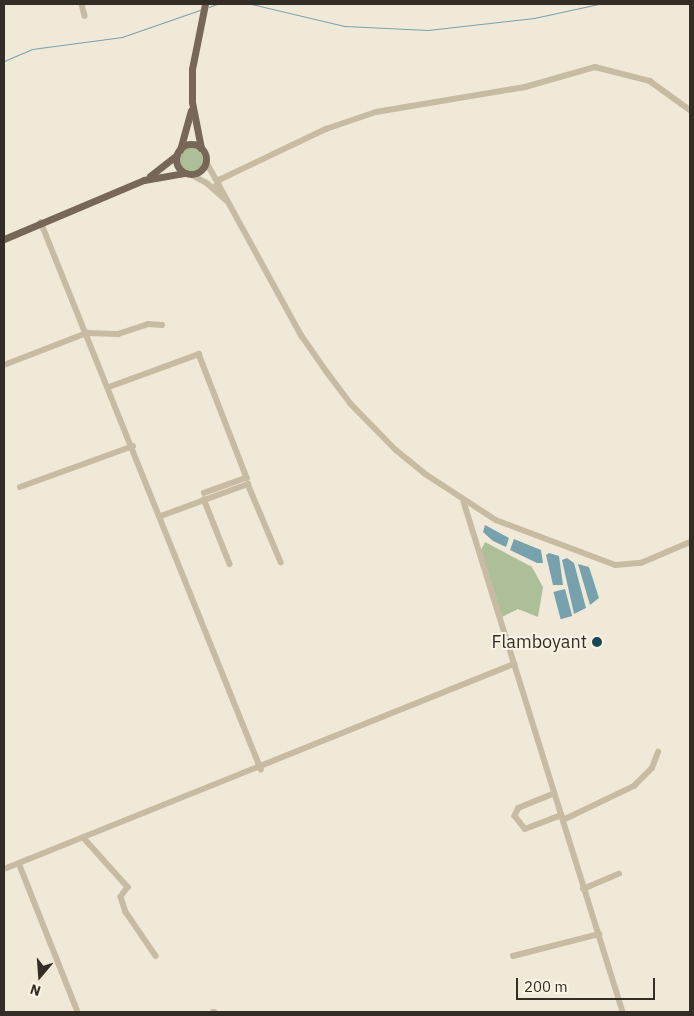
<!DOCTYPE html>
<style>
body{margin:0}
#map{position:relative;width:694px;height:1016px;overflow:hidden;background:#f1e9d8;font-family:"IBM Plex Sans",sans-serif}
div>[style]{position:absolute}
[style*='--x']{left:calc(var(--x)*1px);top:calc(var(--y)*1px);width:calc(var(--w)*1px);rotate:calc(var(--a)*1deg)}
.green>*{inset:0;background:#acbf98}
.round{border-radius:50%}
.water>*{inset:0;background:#77a2ad;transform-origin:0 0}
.stream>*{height:1px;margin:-0.5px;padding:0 0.5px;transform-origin:0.5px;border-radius:0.5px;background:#77a2ad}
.minor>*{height:5.5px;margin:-2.75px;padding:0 2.75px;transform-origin:2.75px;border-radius:2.75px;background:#c8bba4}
.major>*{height:7px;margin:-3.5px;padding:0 3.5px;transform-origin:3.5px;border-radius:3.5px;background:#766757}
.major>.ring{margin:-3.5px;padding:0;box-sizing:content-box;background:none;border:7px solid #766757;border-radius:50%}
.dots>*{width:14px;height:14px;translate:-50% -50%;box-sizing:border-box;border:2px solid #f9f3e4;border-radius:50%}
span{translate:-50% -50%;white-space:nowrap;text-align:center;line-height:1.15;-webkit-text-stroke:4px #f9f3e4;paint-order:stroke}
.poi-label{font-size:18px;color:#342d26}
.right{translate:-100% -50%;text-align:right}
.frame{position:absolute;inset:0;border:5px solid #342d26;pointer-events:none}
.north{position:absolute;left:15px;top:951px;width:50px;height:50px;-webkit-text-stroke:4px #f9f3e4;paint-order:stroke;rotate:198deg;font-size:14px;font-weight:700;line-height:20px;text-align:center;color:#342d26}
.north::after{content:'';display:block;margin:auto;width:18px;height:22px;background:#342d26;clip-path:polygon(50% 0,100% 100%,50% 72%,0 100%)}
.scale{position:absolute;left:516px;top:978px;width:139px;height:22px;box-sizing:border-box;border:2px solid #342d26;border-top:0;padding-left:6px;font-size:15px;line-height:18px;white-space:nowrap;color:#342d26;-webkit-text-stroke:4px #f9f3e4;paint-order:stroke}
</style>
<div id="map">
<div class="green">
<div class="round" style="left:179px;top:148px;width:24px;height:24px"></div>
<div style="clip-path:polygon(485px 542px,532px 567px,543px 587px,538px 617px,518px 609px,502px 617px,480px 552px)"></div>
</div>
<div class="water">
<div style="clip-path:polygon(485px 525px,509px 538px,506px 547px,493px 541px,483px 532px)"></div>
<div style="clip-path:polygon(514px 539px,541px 550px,543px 563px,537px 563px,510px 550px)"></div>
<div style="clip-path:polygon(549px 553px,559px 556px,563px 585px,553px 585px,546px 555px)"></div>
<div style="clip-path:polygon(567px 558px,574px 563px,586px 608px,574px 614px,562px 560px)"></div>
<div style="clip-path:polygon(578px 564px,589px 567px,599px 598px,590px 605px)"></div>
<div style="left:565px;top:589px;width:28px;height:12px;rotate:75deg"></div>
</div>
<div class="stream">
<div style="--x:251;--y:4;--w:97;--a:13.2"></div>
<div style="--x:345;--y:26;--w:83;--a:2.8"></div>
<div style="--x:428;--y:30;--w:107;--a:-6.5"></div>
<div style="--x:534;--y:18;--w:66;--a:-12.3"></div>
<div style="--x:209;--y:7;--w:9;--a:-21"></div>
<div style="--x:4;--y:61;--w:30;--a:-23"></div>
<div style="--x:32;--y:49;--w:91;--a:-7.6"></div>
<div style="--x:122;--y:37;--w:83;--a:-19.1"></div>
</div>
<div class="minor">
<div style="--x:82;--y:4;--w:12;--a:76"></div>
<div style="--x:206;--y:161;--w:200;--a:61.3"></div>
<div style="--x:302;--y:336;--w:44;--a:55.2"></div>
<div style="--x:327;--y:372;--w:40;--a:53"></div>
<div style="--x:351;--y:404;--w:64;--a:45.6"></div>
<div style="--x:396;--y:450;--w:36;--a:39"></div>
<div style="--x:424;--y:473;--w:86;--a:33.1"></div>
<div style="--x:496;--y:520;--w:128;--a:20.6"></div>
<div style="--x:616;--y:565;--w:25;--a:-5"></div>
<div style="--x:641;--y:563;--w:53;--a:-23.2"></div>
<div style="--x:190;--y:174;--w:19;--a:28"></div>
<div style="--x:207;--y:183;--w:27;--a:42"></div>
<div style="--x:212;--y:187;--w:6;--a:-9"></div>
<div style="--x:218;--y:186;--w:6;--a:-81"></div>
<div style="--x:219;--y:180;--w:119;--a:-25.5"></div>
<div style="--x:326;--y:129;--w:53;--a:-18.8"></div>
<div style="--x:376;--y:112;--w:151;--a:-9.5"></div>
<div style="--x:525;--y:87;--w:73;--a:-15.9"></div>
<div style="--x:595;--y:67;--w:57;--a:14.3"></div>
<div style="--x:650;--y:81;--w:49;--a:35.9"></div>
<div style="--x:41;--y:222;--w:590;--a:68.09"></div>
<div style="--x:4;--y:365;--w:89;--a:-21.1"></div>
<div style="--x:87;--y:333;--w:31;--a:2"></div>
<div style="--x:118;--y:334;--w:32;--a:-18"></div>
<div style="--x:148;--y:324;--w:14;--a:4"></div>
<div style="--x:109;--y:387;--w:96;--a:-20.1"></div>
<div style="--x:199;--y:354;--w:133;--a:68.8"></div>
<div style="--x:247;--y:478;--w:45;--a:160.3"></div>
<div style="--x:20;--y:487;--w:120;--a:-19.9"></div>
<div style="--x:204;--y:499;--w:70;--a:68.2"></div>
<div style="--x:464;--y:502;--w:534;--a:72.68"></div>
<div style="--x:161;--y:516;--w:93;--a:-20.2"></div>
<div style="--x:248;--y:484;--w:85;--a:67.1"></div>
<div style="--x:554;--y:794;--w:38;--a:158"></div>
<div style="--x:519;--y:808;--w:9;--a:117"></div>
<div style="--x:515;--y:816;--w:16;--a:52"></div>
<div style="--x:525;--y:829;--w:39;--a:-21"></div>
<div style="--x:563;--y:820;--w:79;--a:-25.6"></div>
<div style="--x:634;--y:786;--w:25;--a:-45"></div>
<div style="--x:652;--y:768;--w:17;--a:-69"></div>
<div style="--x:84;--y:838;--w:66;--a:48.1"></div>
<div style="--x:128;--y:887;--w:12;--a:125"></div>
<div style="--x:121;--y:897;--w:16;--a:72"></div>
<div style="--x:126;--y:912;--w:53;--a:55.7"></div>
<div style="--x:19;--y:863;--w:160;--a:68.4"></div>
<div style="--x:4;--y:869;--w:550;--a:-21.9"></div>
<div style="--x:583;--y:889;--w:39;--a:-23"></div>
<div style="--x:513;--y:956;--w:89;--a:-14.3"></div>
<div style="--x:213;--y:1012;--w:1;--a:0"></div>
</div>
<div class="major">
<div class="ring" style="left:176px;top:144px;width:23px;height:23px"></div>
<div style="--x:201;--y:148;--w:47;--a:-101.1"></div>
<div style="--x:192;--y:102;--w:33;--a:-90"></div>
<div style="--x:192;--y:69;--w:66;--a:-78.7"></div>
<div style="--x:180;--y:150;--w:41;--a:-74.6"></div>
<div style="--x:150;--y:176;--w:34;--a:-38"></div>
<div style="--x:4;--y:239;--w:152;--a:-22.9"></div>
<div style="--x:144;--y:180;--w:42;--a:-9.7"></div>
</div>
<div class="dots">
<div style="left:597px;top:642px;background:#1c4755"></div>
</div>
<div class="poi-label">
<span class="right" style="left:587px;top:642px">Flamboyant</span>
</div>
<div class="frame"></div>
<div class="north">N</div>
<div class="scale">200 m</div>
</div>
